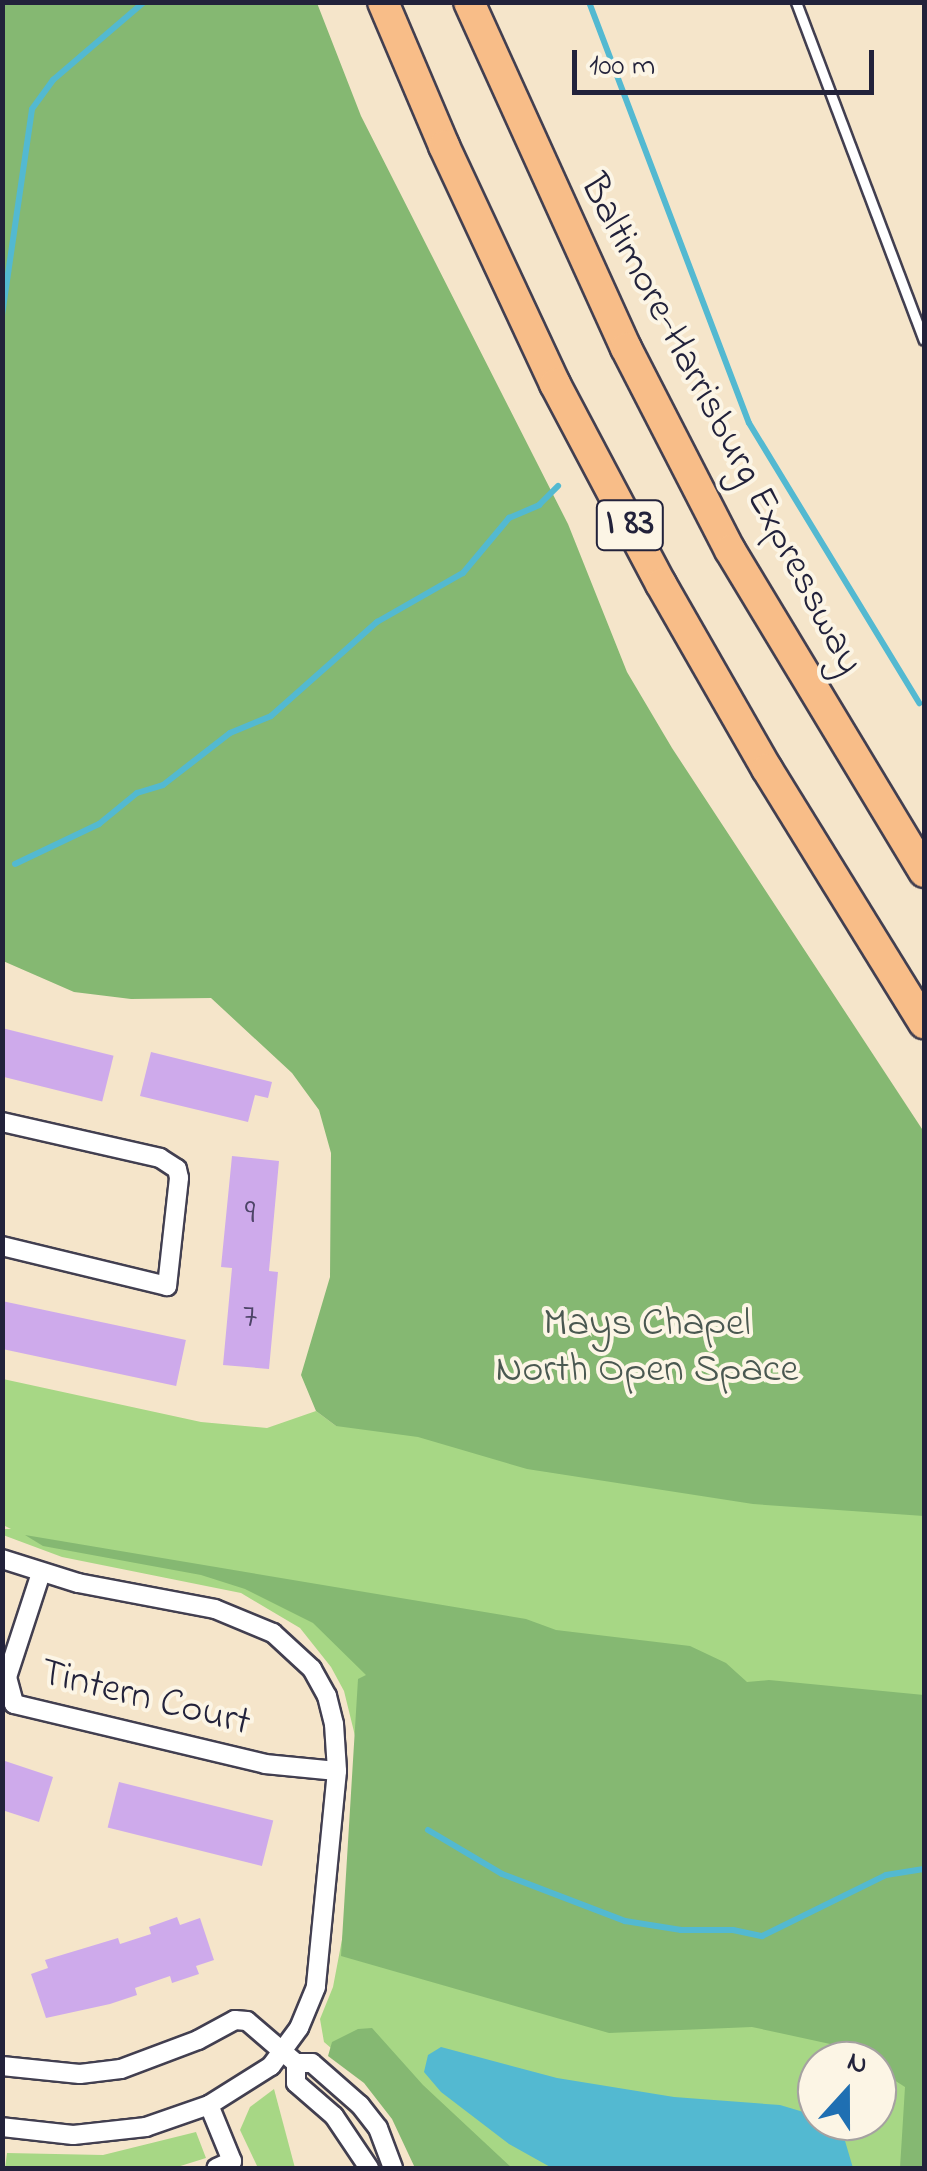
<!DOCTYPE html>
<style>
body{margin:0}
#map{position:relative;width:927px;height:2171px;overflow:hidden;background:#f5e5ca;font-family:"Indie Flower",sans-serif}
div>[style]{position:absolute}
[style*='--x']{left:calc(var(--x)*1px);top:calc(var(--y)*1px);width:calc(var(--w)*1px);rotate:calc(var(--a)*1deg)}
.green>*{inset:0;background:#a7d785}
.forest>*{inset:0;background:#85b872}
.water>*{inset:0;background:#53b9d1}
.stream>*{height:6px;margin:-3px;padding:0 3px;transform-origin:3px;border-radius:3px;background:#53b9d1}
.building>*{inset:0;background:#ceaaeb;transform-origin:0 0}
.roads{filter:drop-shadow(2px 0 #423f50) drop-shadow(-2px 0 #423f50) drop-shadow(0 2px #423f50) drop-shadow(0 -2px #423f50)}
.lane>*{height:9px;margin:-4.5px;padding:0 4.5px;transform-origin:4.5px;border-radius:4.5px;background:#fff}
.street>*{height:18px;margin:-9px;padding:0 9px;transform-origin:9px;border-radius:9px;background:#fff}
.highway>*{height:30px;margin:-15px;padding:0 15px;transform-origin:15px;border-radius:15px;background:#f8bd88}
span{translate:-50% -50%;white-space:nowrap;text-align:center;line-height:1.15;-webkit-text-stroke:8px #fcf5e5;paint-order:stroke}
.number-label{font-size:35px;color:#4d4467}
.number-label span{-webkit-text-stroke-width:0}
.shield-label span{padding:2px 8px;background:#fcf5e5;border:2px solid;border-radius:8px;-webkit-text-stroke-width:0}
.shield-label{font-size:38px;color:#22223b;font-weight:700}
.street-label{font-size:40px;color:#22223b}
.park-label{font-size:40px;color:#4a5851}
.frame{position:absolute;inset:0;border:5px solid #22223b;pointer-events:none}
.north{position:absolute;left:797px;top:2041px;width:100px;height:100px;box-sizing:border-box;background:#fcf5e5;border:2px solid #a5a1a1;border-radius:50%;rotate:21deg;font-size:28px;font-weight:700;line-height:40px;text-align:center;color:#22223b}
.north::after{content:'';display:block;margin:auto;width:35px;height:45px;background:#1f6fb2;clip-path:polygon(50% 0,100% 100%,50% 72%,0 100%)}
.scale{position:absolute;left:572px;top:50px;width:302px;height:45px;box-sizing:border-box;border:5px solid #22223b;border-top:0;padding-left:12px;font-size:30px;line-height:35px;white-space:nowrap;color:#22223b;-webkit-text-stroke:8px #fcf5e5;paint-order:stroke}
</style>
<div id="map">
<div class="green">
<div style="clip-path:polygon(evenodd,3px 3px,446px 678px,924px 1236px,924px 2168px,436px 2168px,359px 2072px,324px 2042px,320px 2019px,333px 1987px,344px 1929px,357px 1744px,344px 1691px,331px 1667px,300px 1628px,241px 1593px,62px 1557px,3px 1535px,3px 1529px,11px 1529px,3px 1525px,3px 1379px,201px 1422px,267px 1428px,316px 1411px,336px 1426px,408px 915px,3px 3px,817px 2061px,877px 2061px,877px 2121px,817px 2121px,817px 2061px)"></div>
<div style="clip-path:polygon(274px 2089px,295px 2168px,258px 2168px,240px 2130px,250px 2107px)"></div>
<div style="clip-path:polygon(196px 2132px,206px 2158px,174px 2168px,5px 2168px,7px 2153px,103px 2155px)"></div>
</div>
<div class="forest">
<div style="clip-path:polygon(3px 3px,317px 3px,361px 116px,568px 524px,627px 672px,672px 748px,924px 1132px,924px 1516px,753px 1504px,527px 1469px,418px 1437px,336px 1426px,316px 1411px,301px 1375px,330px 1277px,331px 1153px,319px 1110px,292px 1073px,211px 998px,131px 999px,74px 992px,3px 961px)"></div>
<div style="clip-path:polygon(25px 1535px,526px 1619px,556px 1630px,690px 1646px,726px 1663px,747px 1682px,769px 1680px,924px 1695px,924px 2168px,900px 2168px,905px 2087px,877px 2069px,877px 2061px,865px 2061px,844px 2047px,752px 2027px,609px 2033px,341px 1956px,358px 1679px,366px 1675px,313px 1623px,245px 1589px,201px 1575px,43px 1546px)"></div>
<div style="clip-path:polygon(372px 2028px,423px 2085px,512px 2168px,415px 2168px,392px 2119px,364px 2083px,328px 2056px,332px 2042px,358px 2029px)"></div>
</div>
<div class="water">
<div style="clip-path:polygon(441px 2047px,557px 2078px,674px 2097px,780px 2105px,817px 2116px,817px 2121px,828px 2121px,843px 2134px,853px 2168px,552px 2168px,509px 2144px,441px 2092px,424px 2072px,428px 2055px)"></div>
</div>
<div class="stream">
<div style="--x:589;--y:2;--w:450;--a:69.2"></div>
<div style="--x:749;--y:423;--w:328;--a:58.7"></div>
<div style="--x:2;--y:315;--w:208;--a:-81.7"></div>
<div style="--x:32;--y:109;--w:36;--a:-54"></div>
<div style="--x:53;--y:80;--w:120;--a:-40.6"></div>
<div style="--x:15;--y:864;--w:93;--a:-25.5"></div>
<div style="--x:99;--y:824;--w:49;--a:-39.2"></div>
<div style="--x:137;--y:793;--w:27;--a:-17"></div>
<div style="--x:163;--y:785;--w:85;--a:-37.8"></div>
<div style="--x:230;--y:733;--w:44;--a:-22.5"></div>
<div style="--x:271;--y:716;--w:142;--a:-41.6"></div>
<div style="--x:377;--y:622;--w:99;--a:-29.7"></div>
<div style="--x:463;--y:573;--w:72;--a:-50.1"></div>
<div style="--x:509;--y:518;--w:33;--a:-23"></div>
<div style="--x:539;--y:505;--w:27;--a:-45"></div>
<div style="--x:428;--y:1830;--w:86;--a:30.7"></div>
<div style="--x:502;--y:1874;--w:132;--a:20.9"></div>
<div style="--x:625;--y:1921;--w:57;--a:9.1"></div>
<div style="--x:681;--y:1930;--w:52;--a:0"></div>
<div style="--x:733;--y:1930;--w:30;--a:12"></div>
<div style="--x:762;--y:1936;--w:138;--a:-26.2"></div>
<div style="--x:886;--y:1875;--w:38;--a:-9"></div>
</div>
<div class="building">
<div style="left:2px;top:1028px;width:115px;height:47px;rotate:14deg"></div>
<div style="clip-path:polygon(151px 1052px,272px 1082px,268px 1098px,255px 1095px,248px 1122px,140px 1096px)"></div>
<div style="clip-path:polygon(232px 1156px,279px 1161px,269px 1271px,278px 1272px,269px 1369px,223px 1365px,232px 1268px,221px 1267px)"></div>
<div style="left:2px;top:1301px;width:188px;height:47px;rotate:12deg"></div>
<div style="clip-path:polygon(2px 1760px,53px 1777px,39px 1822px,2px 1810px)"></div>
<div style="left:119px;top:1782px;width:159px;height:47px;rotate:14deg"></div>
<div style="clip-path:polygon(177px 1917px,180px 1925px,200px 1918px,214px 1960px,196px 1966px,199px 1974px,172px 1983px,170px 1976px,135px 1988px,137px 1995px,110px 2004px,46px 2018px,31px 1974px,48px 1968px,45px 1960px,118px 1938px,120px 1944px,151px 1934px,149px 1927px)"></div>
</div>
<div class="roads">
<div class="lane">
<div style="--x:796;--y:2;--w:361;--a:69.3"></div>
</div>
<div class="street">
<div style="--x:2;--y:1122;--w:162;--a:12.8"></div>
<div style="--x:160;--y:1158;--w:20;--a:33"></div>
<div style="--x:177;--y:1169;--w:9;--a:77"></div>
<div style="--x:179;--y:1178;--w:109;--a:96.3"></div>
<div style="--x:167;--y:1286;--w:170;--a:-166.4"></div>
<div style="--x:2;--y:1559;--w:80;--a:17.5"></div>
<div style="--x:78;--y:1583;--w:139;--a:10.7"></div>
<div style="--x:215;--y:1609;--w:63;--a:22.5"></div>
<div style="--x:273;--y:1633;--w:53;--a:42.7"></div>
<div style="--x:312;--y:1669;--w:31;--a:61"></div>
<div style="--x:327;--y:1696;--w:29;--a:76"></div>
<div style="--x:334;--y:1724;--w:47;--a:86.3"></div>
<div style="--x:337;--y:1771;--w:217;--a:95.6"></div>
<div style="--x:316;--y:1987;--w:44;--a:112.5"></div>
<div style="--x:299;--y:2028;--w:47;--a:126.4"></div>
<div style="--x:271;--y:2066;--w:73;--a:147.8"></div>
<div style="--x:209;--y:2105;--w:67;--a:160.8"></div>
<div style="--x:146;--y:2127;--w:73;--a:173.7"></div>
<div style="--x:73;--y:2135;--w:71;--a:-173.6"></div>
<div style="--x:41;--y:1573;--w:109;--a:108.1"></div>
<div style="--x:7;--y:1677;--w:28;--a:75"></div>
<div style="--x:14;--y:1704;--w:258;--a:13.4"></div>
<div style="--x:265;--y:1764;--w:72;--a:5.6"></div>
<div style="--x:296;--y:2063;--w:20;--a:90"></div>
<div style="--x:296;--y:2083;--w:50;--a:41"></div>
<div style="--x:334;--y:2116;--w:63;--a:56.1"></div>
<div style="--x:2;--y:2066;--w:78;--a:5.9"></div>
<div style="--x:80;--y:2074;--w:41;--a:-7"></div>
<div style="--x:121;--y:2069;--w:82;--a:-20.6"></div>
<div style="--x:198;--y:2040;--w:42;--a:-28.4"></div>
<div style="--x:235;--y:2020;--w:12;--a:5"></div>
<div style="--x:247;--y:2021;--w:65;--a:40.6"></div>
<div style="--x:296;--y:2063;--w:16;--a:0"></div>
<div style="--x:312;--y:2063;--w:64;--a:41.2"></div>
<div style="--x:360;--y:2105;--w:29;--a:52"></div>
<div style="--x:378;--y:2128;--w:43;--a:69.4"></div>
<div style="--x:209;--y:2105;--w:61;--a:67.7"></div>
<div style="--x:232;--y:2161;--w:17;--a:156"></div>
</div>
<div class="highway">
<div style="--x:383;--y:2;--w:156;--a:67"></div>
<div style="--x:444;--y:146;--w:263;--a:65"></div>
<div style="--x:555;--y:384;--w:226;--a:62.1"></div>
<div style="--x:661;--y:584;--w:213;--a:60.2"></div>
<div style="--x:767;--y:769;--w:299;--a:58.3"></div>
<div style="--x:469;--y:2;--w:380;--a:65.6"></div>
<div style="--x:626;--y:348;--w:227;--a:62.8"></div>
<div style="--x:730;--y:550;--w:376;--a:58.9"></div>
</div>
</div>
<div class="number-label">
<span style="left:250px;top:1214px">9</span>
<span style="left:250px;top:1318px">7</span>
</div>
<div class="shield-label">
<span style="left:630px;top:525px">I 83</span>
</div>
<div class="street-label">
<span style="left:720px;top:425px;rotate:62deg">Baltimore-Harrisburg Expressway</span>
<span style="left:145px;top:1699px;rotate:14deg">Tintern Court</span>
</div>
<div class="park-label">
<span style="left:647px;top:1348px">Mays Chapel<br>North Open Space</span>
</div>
<div class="frame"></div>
<div class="north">N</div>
<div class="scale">100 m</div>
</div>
